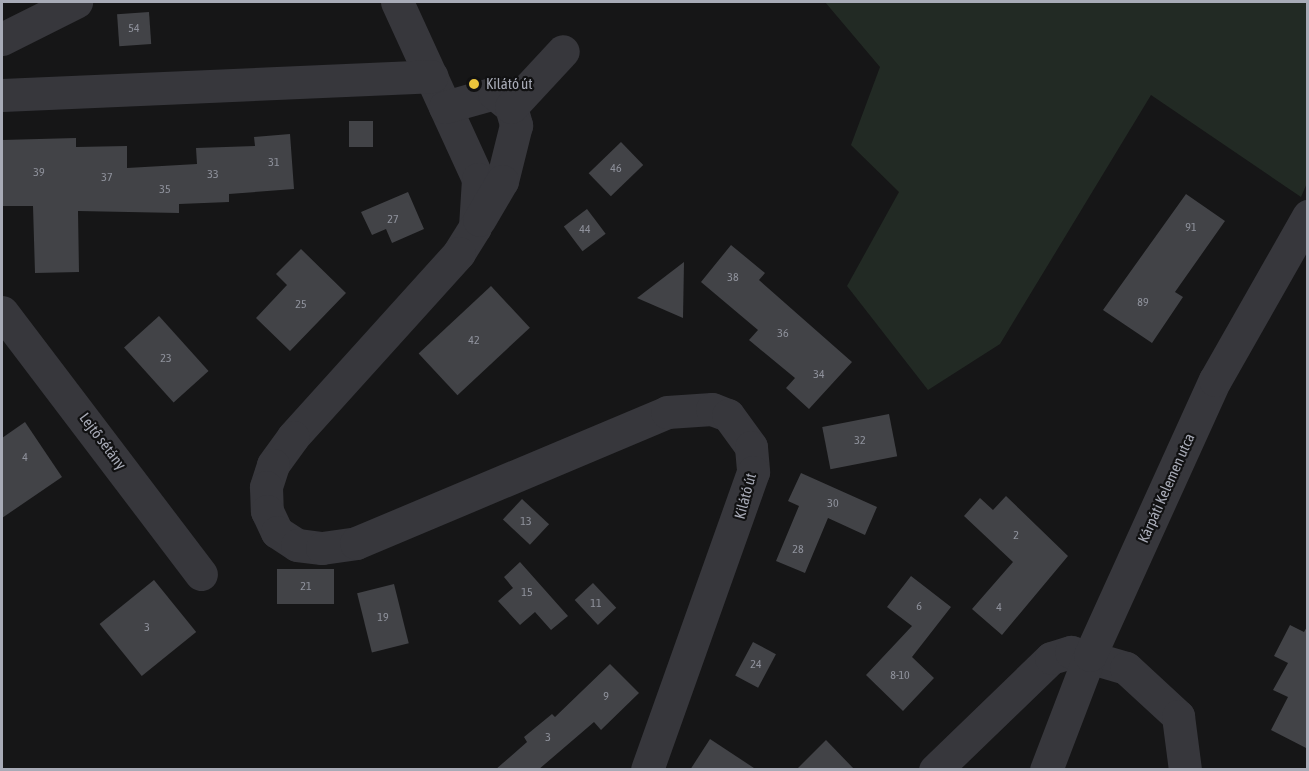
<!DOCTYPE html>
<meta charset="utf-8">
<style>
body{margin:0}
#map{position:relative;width:1309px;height:771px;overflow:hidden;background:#161617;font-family:"Asap Condensed",sans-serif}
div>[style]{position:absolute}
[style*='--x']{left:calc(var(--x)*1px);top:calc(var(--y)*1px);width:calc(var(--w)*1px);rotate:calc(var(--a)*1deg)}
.green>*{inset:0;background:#222a24}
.building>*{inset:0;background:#424347;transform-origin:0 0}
.minor>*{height:33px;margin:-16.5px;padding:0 16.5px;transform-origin:16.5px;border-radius:16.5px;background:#37373c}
.dots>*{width:16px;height:16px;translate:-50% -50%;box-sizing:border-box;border:3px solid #111112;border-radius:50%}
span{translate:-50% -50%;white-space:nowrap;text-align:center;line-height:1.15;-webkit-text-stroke:4.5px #111112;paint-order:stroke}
.number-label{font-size:12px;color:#8e919b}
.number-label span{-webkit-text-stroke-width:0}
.poi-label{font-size:15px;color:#a8abb7}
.left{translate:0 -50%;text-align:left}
.street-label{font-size:15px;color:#a8abb7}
.frame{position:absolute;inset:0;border:3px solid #a8abb7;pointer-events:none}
</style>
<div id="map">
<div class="green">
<div style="clip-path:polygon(825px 2px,1307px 2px,1307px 183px,1301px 197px,1151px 95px,1000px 344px,928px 390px,847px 286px,899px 192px,851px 145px,880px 67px)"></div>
</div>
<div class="building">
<div style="left:149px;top:12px;width:32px;height:32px;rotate:86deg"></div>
<div style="left:349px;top:121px;width:24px;height:26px"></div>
<div style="clip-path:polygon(290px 134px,294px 189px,229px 194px,229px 202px,179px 204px,179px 213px,78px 211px,79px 272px,35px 273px,33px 206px,2px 206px,2px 140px,76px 138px,76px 147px,127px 146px,127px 168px,197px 164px,196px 148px,255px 146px,254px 137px)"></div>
<div style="left:621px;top:142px;width:32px;height:45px;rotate:46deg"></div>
<div style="clip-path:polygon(408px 192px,424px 229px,392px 243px,386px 229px,372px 235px,361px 212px)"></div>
<div style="clip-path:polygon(1186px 194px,1225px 221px,1175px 292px,1183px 297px,1152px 343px,1103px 310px)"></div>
<div style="left:587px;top:209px;width:31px;height:29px;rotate:53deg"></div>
<div style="clip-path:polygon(731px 245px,765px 273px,759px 280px,852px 362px,809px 409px,786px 388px,795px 378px,749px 340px,758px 330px,701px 282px)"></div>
<div style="clip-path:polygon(301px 249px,346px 293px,290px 351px,256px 318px,287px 285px,276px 274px)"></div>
<div style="clip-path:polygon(684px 262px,683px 318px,637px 298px)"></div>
<div style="left:491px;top:286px;width:57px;height:99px;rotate:47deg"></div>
<div style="left:159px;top:316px;width:74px;height:47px;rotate:48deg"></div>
<div style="left:889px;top:414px;width:43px;height:68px;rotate:79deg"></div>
<div style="clip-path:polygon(25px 422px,62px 477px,2px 518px,2px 438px)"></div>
<div style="clip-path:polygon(801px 473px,877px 507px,865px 535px,828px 518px,805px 573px,776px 561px,799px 506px,788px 501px)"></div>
<div style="clip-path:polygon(1006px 496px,1068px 556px,1002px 635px,972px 609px,1013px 562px,964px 516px,980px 498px,993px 510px)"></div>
<div style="left:522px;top:499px;width:37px;height:28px;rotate:43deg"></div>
<div style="clip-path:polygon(520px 562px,568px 616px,551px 630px,535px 612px,520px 625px,498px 601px,513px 588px,504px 577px)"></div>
<div style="left:334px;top:569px;width:35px;height:57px;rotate:90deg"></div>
<div style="clip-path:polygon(911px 576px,951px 607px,912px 657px,934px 678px,903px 711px,866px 675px,912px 626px,887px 607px)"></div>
<div style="left:154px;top:580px;width:67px;height:70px;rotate:51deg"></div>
<div style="left:593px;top:583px;width:34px;height:25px;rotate:47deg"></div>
<div style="left:394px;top:584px;width:61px;height:38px;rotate:76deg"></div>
<div style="clip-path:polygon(1290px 625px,1304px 632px,1308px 625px,1308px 749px,1271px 730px,1288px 697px,1273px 690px,1288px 663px,1274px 656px)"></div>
<div style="left:753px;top:642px;width:26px;height:38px;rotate:28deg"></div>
<div style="clip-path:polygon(610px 664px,639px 693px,601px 730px,594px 722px,538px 770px,495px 770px,527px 742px,524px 737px,552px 714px,555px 717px)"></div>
<div style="clip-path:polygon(710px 739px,757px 770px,690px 770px)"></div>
<div style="clip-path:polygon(826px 740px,855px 770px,796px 770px)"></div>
</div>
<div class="minor">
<div style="--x:397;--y:2;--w:195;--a:65.4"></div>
<div style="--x:478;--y:179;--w:48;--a:93.6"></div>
<div style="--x:475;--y:227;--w:31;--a:122"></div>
<div style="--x:459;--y:253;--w:248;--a:132.1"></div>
<div style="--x:293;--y:437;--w:34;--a:126"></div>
<div style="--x:273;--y:465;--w:23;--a:108"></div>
<div style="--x:266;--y:487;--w:24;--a:88"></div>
<div style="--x:267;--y:511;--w:23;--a:65"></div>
<div style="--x:277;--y:532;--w:24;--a:33"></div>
<div style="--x:297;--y:545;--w:25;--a:7"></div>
<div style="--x:322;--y:548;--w:34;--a:-8"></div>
<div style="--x:356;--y:543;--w:337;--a:-22.8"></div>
<div style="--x:667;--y:412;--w:45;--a:-3.8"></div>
<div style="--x:712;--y:409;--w:17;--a:21"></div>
<div style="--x:728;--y:415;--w:39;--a:54"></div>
<div style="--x:751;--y:447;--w:25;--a:85"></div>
<div style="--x:753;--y:472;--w:316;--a:109.6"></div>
<div style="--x:2;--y:39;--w:83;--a:-26.6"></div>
<div style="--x:2;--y:95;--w:430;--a:-2.5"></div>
<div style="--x:445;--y:107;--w:51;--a:-15.9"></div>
<div style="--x:494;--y:93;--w:22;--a:39"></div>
<div style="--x:511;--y:107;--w:19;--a:74"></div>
<div style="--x:516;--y:125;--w:58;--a:104"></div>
<div style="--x:502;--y:181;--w:45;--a:120.5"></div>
<div style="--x:511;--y:107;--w:76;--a:-47.1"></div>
<div style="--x:2;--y:312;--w:329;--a:52.8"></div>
<div style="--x:935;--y:770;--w:161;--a:-44"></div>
<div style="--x:1051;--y:658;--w:21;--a:-17"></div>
<div style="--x:1071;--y:652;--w:57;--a:16.2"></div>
<div style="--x:1126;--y:668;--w:71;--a:42.7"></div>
<div style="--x:1178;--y:716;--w:54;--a:82.6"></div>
<div style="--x:1046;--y:770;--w:123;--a:-69.1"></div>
<div style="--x:1090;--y:655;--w:302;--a:-65.6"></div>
<div style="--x:1215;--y:380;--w:189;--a:-60.4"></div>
</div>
<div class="dots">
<div style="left:474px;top:84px;background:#eac43b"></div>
</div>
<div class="number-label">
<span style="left:134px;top:29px">54</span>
<span style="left:274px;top:163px">31</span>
<span style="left:616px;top:169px">46</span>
<span style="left:39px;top:173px">39</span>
<span style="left:213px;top:175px">33</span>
<span style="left:107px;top:178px">37</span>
<span style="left:165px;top:190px">35</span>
<span style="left:393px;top:220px">27</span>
<span style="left:1191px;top:228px">91</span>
<span style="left:585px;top:230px">44</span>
<span style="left:733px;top:278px">38</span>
<span style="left:1143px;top:303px">89</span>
<span style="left:301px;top:305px">25</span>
<span style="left:783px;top:334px">36</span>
<span style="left:474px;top:341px">42</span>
<span style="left:166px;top:359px">23</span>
<span style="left:819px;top:375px">34</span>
<span style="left:860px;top:441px">32</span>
<span style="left:25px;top:458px">4</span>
<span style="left:833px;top:504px">30</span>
<span style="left:526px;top:522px">13</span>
<span style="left:1016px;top:536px">2</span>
<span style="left:798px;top:550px">28</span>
<span style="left:306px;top:587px">21</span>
<span style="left:527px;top:593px">15</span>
<span style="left:596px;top:604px">11</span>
<span style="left:919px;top:607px">6</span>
<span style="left:999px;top:608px">4</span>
<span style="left:383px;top:618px">19</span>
<span style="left:147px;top:628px">3</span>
<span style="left:756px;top:665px">24</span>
<span style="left:900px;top:676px">8-10</span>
<span style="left:606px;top:697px">9</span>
<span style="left:548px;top:738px">3</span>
</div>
<div class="poi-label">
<span class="left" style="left:486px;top:84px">Kilátó út</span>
</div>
<div class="street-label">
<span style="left:103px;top:441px;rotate:53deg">Lejtő sétány</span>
<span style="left:1166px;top:488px;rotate:-66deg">Kárpáti Kelemen utca</span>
<span style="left:745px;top:496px;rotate:-75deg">Kilátó út</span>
</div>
<div class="frame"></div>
</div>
